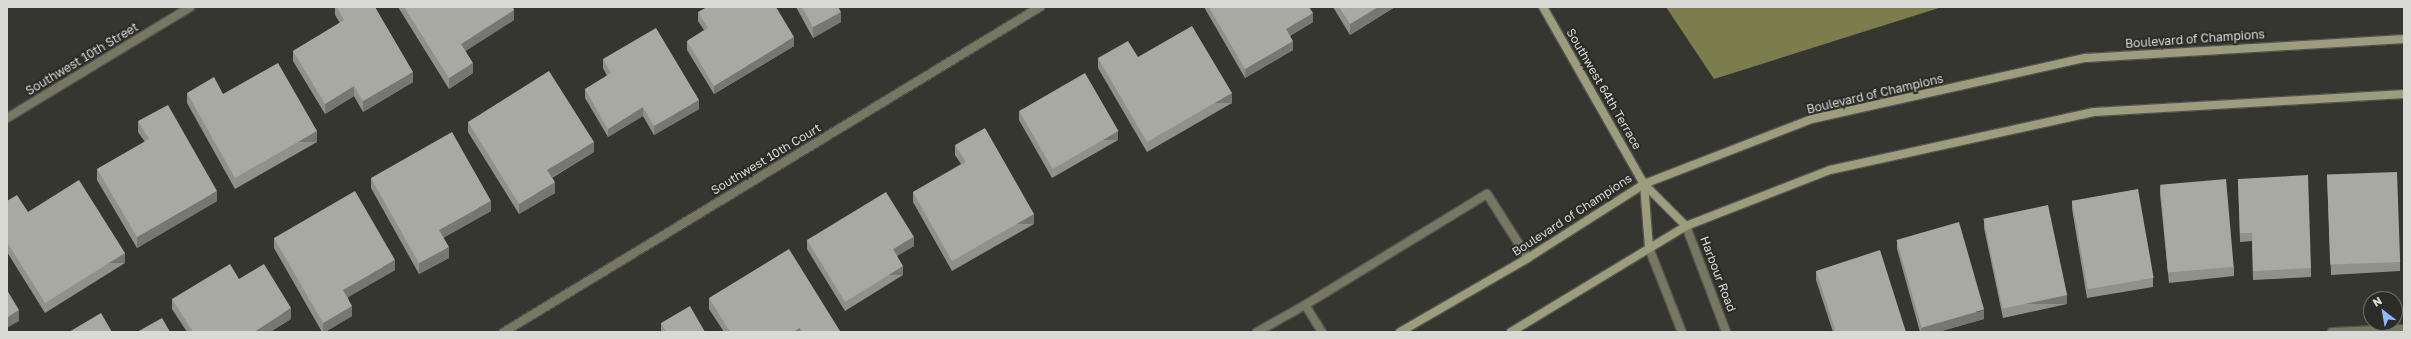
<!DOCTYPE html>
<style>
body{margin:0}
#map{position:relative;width:2411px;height:339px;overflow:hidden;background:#363631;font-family:"Golos Text",sans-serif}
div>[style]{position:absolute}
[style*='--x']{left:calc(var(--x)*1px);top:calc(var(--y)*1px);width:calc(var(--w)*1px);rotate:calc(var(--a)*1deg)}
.water>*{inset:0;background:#7b7d4d}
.roads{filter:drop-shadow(1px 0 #53544f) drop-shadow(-1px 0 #53544f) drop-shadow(0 1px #53544f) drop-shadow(0 -1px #53544f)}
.lane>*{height:8px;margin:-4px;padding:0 4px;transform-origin:4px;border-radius:4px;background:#777864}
.street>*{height:8px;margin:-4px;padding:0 4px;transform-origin:4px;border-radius:4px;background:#777864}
.secondary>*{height:8px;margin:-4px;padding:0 4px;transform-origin:4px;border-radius:4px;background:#9b9d7d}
.wall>*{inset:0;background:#91918c}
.shaded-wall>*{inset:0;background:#767672;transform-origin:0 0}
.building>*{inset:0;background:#a9a9a3;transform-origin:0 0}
span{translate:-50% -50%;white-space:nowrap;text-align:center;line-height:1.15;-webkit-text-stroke:4px #2c2c27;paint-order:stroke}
.street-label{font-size:12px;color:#d9dad6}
.frame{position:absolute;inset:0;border:8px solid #d9dad6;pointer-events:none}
.north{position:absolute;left:2363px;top:291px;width:40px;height:40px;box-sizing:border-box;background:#2c2c27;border:1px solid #71726d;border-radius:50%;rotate:329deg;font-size:11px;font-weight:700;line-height:16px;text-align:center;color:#d9dad6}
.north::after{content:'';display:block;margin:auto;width:14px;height:18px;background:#90b8fd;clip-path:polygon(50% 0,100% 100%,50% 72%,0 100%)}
</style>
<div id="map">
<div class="water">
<div style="clip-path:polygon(1666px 7px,1942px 7px,1714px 79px)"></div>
</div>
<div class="roads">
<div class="lane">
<div style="--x:1257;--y:332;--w:55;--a:-29.4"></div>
<div style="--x:1322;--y:332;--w:32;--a:-122"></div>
<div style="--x:1305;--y:305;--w:213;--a:-31.4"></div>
<div style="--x:1487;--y:194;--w:76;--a:57.4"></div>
</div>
<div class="street">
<div style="--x:7;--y:118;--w:214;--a:-31.2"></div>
<div style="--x:1686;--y:226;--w:113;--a:69.3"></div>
<div style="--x:1649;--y:248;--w:90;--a:68.6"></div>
<div style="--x:504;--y:332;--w:627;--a:-31.23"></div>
<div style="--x:2332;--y:332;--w:72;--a:-2.4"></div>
</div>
<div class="secondary">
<div style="--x:1543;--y:7;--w:204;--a:60.3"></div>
<div style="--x:1644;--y:184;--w:59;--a:45"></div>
<div style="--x:1644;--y:184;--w:64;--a:85.5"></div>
<div style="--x:1400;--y:332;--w:148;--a:-30"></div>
<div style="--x:1528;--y:258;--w:138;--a:-32.5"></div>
<div style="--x:1644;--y:184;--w:180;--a:-21.2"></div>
<div style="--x:1812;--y:119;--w:281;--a:-12.6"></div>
<div style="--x:2086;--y:58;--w:319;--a:-3.4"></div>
<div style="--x:1511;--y:332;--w:205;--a:-31.2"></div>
<div style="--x:1686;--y:226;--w:155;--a:-21.3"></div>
<div style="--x:1830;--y:170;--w:270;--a:-12.4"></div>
<div style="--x:2094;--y:112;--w:311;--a:-3.3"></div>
</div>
</div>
<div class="wall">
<div style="clip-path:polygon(335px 7px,375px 7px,413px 82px,363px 112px,354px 96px,325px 114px,293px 61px,293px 51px,340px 23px,335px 15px)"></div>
<div style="clip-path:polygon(398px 7px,513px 7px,514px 20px,465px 51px,473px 73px,449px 89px)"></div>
<div style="clip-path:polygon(796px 7px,838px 7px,841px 22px,813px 38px)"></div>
<div style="clip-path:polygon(1204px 7px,1309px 7px,1313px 22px,1290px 36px,1293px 50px,1245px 78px)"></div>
<div style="clip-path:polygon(1333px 7px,1395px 7px,1350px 35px)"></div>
<div style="clip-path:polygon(698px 12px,794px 46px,714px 94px,687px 50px,687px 41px,704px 30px,698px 21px)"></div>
<div style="clip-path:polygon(1138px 57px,1232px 103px,1147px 152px,1098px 68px,1098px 58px)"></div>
<div style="clip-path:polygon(603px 59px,699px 109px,654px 135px,643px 116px,608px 137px,585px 98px,585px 89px,607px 76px,603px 68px)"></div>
<div style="clip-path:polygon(187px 93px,223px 94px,317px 142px,235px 189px,187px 103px)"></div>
<div style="clip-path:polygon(1019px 111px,1118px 140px,1052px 178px,1019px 120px)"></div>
<div style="clip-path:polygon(138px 121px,217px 201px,137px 248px,97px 180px,97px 169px,145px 142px,138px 132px)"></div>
<div style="clip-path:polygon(468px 122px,594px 152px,552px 178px,555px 193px,519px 214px,468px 132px)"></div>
<div style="clip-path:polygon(955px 145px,1034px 224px,952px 271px,913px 202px,913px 192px,961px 164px,955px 155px)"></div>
<div style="clip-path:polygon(2327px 174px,2400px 262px,2400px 271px,2331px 275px)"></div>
<div style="clip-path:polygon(371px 178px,491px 211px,443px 238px,449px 258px,419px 274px,371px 188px)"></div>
<div style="clip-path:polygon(2238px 179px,2311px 268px,2311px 277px,2253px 280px,2252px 241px,2240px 242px)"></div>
<div style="clip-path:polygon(2160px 186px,2234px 267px,2234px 276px,2169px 283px,2160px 194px)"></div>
<div style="clip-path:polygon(2072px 200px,2153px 278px,2153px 287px,2087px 298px,2072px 209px)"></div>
<div style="clip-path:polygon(7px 201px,28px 212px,125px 263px,45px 313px,7px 252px)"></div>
<div style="clip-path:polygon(1984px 219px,2067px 304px,2003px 318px,1984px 228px)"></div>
<div style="clip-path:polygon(274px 238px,395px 270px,348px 297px,352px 316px,325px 332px,322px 332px,274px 248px)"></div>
<div style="clip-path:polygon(807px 240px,914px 246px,897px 256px,903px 275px,845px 311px,807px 249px)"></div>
<div style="clip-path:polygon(1897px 241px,1984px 319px,1938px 332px,1920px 332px,1897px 249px)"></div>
<div style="clip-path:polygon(1816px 271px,1906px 332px,1833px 332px,1816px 280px)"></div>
<div style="clip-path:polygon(239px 279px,291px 319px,270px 332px,187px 332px,172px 309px,172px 299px)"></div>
<div style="clip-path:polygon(709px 298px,840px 332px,724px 332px,709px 309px)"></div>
<div style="clip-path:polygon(661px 323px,705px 332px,661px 332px)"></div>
</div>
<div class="shaded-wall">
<div style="clip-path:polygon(1378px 7px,1395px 7px,1350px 35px,1350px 24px)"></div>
<div style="clip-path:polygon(514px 10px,514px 20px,461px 54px,461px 44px)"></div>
<div style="clip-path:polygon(841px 12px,841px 22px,813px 38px,813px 27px)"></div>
<div style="clip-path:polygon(1313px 13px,1313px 22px,1286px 38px,1286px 29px)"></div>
<div style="clip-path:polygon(794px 37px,794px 46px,714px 94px,714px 86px)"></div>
<div style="clip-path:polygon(1293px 41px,1293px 50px,1245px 78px,1245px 69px)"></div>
<div style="clip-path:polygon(473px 63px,473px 73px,449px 89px,449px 78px)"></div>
<div style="clip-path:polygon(413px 72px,413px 82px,363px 112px,363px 101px)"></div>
<div style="clip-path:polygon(354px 86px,354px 96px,325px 114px,325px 104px)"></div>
<div style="left:1232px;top:93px;width:10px;height:98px;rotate:90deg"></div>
<div style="clip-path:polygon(699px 100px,699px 109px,654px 135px,654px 126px)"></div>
<div style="clip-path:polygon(643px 107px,643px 116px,608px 137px,608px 129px)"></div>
<div style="left:317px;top:131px;width:11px;height:95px;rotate:90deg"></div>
<div style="left:1118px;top:131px;width:9px;height:76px;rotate:90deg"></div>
<div style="clip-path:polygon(594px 142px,594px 152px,547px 180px,547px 170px)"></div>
<div style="clip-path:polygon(555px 182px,555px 193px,519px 214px,519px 204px)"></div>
<div style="clip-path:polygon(217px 191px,217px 201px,137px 248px,137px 237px)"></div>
<div style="clip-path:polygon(491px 201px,491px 211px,439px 240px,439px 230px)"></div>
<div style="left:1034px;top:214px;width:10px;height:95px;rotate:90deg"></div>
<div style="clip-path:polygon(914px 237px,914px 246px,893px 258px,893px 249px)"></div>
<div style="clip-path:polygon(449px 247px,449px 258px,419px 274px,419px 263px)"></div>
<div style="left:125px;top:253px;width:10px;height:94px;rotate:90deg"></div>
<div style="clip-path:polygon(395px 260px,395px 270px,343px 300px,343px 290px)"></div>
<div style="left:903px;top:266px;width:9px;height:68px;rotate:90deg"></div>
<div style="left:2067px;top:295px;width:9px;height:66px;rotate:90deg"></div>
<div style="clip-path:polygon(352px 306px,352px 316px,325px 332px,323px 332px,323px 323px)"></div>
<div style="clip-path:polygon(291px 308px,291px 319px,270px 332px,254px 332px)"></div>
<div style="clip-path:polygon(19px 310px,19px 321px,7px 328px,7px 318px)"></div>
<div style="clip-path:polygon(1984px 310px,1984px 319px,1938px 332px,1921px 332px,1921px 328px)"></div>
<div style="clip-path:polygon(800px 328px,800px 332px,793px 332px)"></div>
</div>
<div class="building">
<div style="clip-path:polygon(337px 7px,375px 7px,413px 72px,363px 101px,354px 86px,325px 104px,293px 51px,344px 20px)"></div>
<div style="clip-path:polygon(404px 7px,513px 7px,514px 10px,461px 44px,473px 63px,449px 78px)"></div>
<div style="clip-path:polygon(707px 7px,776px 7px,794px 37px,714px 86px,687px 41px,708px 28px,698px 12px)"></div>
<div style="clip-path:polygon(802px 7px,838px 7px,841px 12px,813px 27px)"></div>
<div style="clip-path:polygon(1209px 7px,1309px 7px,1313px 13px,1286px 29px,1293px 41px,1245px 69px)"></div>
<div style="clip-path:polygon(1339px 7px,1378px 7px,1350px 24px)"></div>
<div style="clip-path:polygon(1192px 26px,1232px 93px,1147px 142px,1098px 58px,1128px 41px,1138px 57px)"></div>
<div style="clip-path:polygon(656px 28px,699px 100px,654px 126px,643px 107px,608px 129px,585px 89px,611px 73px,603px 59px)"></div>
<div style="clip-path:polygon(278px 63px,317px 131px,235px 178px,187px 93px,214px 77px,223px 94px)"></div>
<div style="clip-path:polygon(549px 71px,594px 142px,547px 170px,555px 182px,519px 204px,468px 122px)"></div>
<div style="left:1085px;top:73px;width:67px;height:76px;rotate:60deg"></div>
<div style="clip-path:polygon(168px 105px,217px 191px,137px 237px,97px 169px,149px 139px,138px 121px)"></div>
<div style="clip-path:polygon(985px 128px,1034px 214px,952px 261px,913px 192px,966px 162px,955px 145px)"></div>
<div style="clip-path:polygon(452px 132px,491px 201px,439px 230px,449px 247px,419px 263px,371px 178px)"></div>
<div style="left:2397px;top:172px;width:90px;height:70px;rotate:88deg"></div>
<div style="clip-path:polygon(2308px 175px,2311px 268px,2253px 271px,2252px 233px,2240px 233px,2238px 179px)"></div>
<div style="left:2226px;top:179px;width:88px;height:66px;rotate:85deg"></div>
<div style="clip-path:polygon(79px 180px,125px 253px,45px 303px,7px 242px,7px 201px,17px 195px,28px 212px)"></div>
<div style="left:2138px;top:189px;width:90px;height:67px;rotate:80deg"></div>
<div style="clip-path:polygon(355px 191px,395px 260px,343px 290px,352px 306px,323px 323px,274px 238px)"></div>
<div style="clip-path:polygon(886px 192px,914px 237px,893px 249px,903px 266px,845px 302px,807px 240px)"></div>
<div style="left:2048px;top:205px;width:92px;height:66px;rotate:78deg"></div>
<div style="left:1959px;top:222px;width:91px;height:65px;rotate:74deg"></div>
<div style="clip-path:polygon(789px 249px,840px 331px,839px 332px,802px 332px,800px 328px,793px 332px,730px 332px,709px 298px)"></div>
<div style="clip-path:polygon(1880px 250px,1906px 332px,1836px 332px,1816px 271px)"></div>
<div style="clip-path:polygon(230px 264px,239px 279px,264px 264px,291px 308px,254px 332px,193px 332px,172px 299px)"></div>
<div style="clip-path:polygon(7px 290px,19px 310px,7px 318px)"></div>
<div style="clip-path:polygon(690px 306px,705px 332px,666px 332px,661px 323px)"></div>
<div style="clip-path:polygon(101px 313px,112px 332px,69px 332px)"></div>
<div style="clip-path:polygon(162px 318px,170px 332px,137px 332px)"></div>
</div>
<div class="street-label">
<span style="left:2195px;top:39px;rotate:-4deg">Boulevard of Champions</span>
<span style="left:82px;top:59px;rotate:-31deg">Southwest 10th Street</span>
<span style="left:1604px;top:89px;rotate:60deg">Southwest 64th Terrace</span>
<span style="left:1875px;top:94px;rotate:-13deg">Boulevard of Champions</span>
<span style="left:766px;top:159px;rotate:-31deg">Southwest 10th Court</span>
<span style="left:1572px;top:215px;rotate:-33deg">Boulevard of Champions</span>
<span style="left:1718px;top:274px;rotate:69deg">Harbour Road</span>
</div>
<div class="frame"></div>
<div class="north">N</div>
</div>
